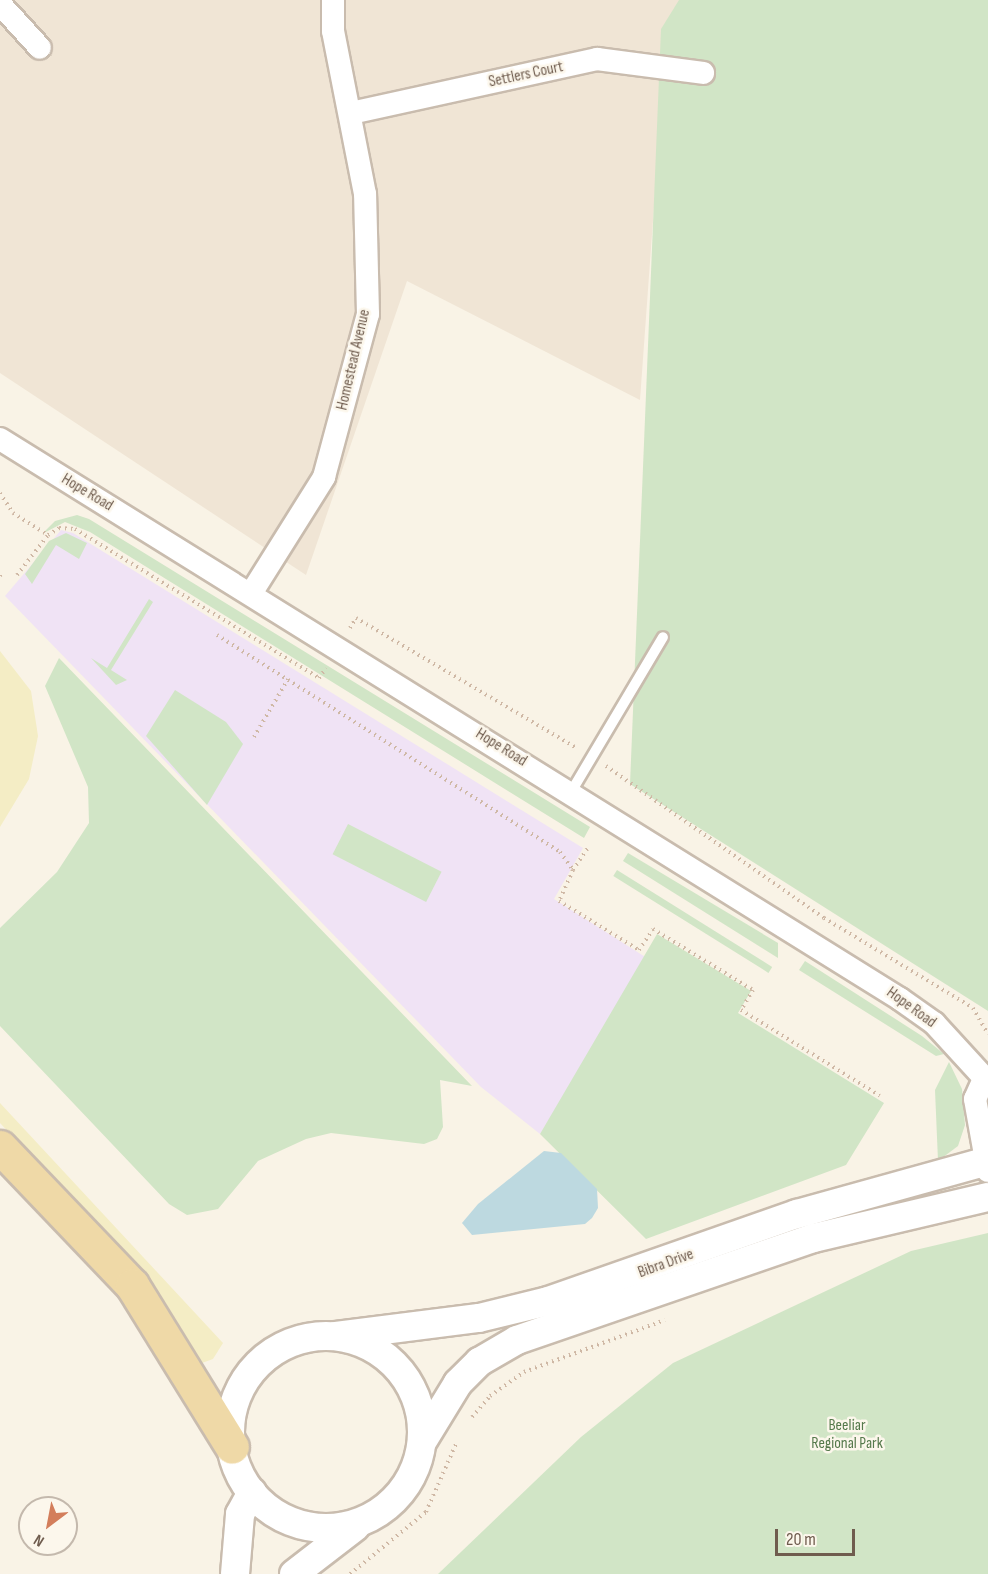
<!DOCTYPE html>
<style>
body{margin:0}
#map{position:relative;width:988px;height:1574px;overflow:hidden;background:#f9f3e6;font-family:"Sofia Sans Condensed",sans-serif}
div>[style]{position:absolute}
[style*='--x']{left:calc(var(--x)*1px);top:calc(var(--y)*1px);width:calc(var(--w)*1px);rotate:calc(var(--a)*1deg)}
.residential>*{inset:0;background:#f0e5d5}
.education>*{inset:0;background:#f0e3f5}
.green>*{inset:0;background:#d1e5c6;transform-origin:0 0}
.sand>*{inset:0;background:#f4edc5}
.water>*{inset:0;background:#bdd9e0}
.path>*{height:4px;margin-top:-2px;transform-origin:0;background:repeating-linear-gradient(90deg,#cfb8a5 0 1.5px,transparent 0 6px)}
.roads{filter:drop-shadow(2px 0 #c9bcae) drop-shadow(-2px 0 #c9bcae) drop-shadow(0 2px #c9bcae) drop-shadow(0 -2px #c9bcae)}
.service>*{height:10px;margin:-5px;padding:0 5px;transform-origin:5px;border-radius:5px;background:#fff}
.minor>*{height:22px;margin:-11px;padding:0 11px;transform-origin:11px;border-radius:11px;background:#fff}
.tertiary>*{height:28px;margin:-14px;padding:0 14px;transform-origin:14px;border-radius:14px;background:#fff}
.tertiary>.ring{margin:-14px;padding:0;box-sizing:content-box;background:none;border:28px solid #fff;border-radius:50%}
.primary>*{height:33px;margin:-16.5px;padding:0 16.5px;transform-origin:16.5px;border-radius:16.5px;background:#efd9a7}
span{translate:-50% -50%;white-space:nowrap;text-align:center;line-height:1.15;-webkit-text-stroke:5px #fcf7ec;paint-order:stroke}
.street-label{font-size:16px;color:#6f5c4e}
.park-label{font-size:16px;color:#55794b}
.north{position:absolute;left:18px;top:1496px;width:60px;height:60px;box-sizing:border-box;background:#fcf7ec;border:2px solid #c4b9ad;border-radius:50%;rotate:212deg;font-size:16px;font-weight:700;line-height:24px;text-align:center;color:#6f5c4e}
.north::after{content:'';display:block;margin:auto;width:21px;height:27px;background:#d37e5b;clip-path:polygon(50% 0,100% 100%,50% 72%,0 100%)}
.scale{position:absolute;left:775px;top:1529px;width:80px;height:27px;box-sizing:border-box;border:3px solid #6f5c4e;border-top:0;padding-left:8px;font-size:18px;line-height:21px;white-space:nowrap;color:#6f5c4e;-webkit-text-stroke:4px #fcf7ec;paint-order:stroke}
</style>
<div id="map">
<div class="residential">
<div style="clip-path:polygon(0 0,689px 0,666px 41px,640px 400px,407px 281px,306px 575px,0 373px)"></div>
</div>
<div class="education">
<div style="clip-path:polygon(61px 530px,73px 533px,583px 848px,554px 899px,650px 960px,540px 1134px,481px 1087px,5px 596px)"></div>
</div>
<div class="green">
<div style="clip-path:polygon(679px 0,988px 0,988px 1011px,630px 784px,661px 29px)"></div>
<div style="clip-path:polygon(77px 515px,89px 519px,590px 827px,584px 838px,90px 532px,65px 522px,42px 534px,55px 521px)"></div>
<div style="clip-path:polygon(66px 533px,87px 543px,79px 559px,56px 545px,32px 584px,25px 574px,49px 541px)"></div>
<div style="clip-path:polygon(149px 599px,153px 602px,111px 670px,127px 680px,116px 685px,91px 658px,107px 668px)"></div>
<div style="clip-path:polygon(59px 658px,472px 1086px,440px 1080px,443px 1127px,437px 1139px,424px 1144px,331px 1133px,306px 1139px,258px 1161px,218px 1209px,187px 1215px,169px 1204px,0 1026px,0 928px,57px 872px,89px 823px,88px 787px,45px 686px)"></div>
<div style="clip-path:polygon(175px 690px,226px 722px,243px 744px,207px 805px,146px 736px)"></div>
<div style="left:348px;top:824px;width:105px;height:34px;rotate:27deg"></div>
<div style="clip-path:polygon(628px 853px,778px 943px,778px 958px,623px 861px)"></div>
<div style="left:617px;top:870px;width:183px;height:7px;rotate:32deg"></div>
<div style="clip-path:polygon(657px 934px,751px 991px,738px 1013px,884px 1103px,846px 1165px,646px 1239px,540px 1134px)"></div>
<div style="clip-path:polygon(805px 961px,922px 1036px,944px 1054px,936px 1056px,799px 970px)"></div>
<div style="clip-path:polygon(949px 1062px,962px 1089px,965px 1125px,958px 1146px,938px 1161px,935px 1090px)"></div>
<div style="clip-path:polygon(988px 1233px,988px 1574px,438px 1574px,581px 1437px,673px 1363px,911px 1251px)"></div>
</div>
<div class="sand">
<div style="clip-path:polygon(0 651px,31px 691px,38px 736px,29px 779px,0 827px)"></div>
<div style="clip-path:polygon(0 1103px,223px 1343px,213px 1359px,202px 1363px,198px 1358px,134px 1266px,0 1123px)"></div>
</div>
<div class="water">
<div style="clip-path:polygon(544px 1151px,561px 1153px,597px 1189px,598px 1208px,592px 1218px,585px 1224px,472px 1235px,462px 1223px,478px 1204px)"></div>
</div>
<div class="path">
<div style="--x:0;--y:493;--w:24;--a:57"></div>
<div style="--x:13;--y:513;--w:41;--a:32.2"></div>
<div style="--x:48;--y:535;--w:13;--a:-32"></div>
<div style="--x:59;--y:528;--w:16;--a:4"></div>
<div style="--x:75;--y:529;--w:286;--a:31.4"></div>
<div style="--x:319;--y:678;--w:12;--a:-55"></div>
<div style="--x:17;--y:575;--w:51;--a:-52.2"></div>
<div style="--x:0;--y:576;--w:4;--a:-56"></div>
<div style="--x:350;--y:628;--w:12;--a:-59"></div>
<div style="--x:356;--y:618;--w:256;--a:30.5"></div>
<div style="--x:217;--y:635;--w:406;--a:32.3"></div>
<div style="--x:560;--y:852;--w:22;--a:54"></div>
<div style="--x:573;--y:870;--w:34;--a:114"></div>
<div style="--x:559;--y:901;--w:94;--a:31.5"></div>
<div style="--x:639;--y:950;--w:25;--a:-56"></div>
<div style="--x:653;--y:929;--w:117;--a:31.4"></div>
<div style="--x:753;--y:990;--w:23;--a:121"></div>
<div style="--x:741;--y:1010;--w:163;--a:31.7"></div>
<div style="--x:254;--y:737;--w:67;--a:-59.6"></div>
<div style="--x:606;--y:766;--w:266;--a:34.9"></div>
<div style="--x:824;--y:918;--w:174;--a:31.1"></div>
<div style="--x:973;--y:1008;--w:30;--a:60"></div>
<div style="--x:573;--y:870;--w:29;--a:-56"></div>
<div style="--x:472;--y:1417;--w:28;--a:-49"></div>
<div style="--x:490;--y:1396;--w:42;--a:-35.2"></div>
<div style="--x:524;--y:1372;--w:150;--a:-20.2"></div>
<div style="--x:350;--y:1574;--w:98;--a:-39.2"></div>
<div style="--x:426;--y:1512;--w:74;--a:-66.2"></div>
</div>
<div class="roads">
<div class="service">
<div style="--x:571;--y:792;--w:180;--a:-59.3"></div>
</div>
<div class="minor">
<div style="--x:0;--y:4;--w:59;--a:47.7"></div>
<div style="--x:351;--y:113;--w:252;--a:-12.4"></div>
<div style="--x:597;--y:59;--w:107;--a:7.5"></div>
<div style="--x:0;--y:439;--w:1060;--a:31.89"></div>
<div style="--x:900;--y:999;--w:42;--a:35.2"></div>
<div style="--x:934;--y:1023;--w:80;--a:47.5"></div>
<div style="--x:252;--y:592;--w:136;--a:-57.9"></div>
<div style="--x:324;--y:477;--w:169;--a:-74.9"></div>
<div style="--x:368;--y:314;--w:120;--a:-91.4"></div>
<div style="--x:365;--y:194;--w:166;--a:-101.1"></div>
<div style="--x:333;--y:31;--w:31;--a:-90"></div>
<div style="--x:984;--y:1079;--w:22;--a:114"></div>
<div style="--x:975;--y:1099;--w:73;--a:79.8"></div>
</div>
<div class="tertiary">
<div style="--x:336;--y:1336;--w:144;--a:-7.2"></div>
<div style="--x:479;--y:1318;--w:71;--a:-13.8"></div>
<div style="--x:548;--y:1301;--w:264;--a:-19.3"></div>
<div style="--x:797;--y:1214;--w:198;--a:-15.5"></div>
<div class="ring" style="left:230px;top:1336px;width:164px;height:164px"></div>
<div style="--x:422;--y:1442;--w:69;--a:-58.6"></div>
<div style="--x:458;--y:1383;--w:30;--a:-45"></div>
<div style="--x:479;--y:1362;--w:44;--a:-30.1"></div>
<div style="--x:517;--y:1340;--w:314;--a:-19"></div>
<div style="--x:814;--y:1238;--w:179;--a:-13.3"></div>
<div style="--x:235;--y:1574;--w:60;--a:-85.2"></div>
<div style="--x:240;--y:1514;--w:25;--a:-61"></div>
<div style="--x:294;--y:1574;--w:78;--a:-37.7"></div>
</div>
<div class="primary">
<div style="--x:0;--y:1147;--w:191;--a:46.3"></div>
<div style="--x:132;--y:1285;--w:190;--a:58.3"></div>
</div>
</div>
<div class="street-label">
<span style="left:526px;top:75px;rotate:-12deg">Settlers Court</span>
<span style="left:354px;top:360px;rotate:-77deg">Homestead Avenue</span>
<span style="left:87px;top:493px;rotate:31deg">Hope Road</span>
<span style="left:501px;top:748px;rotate:32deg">Hope Road</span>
<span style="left:911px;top:1008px;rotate:36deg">Hope Road</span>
<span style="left:666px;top:1264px;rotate:-20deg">Bibra Drive</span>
</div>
<div class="park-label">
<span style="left:847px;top:1435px">Beeliar<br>Regional Park</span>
</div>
<div class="north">N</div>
<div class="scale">20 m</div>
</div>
